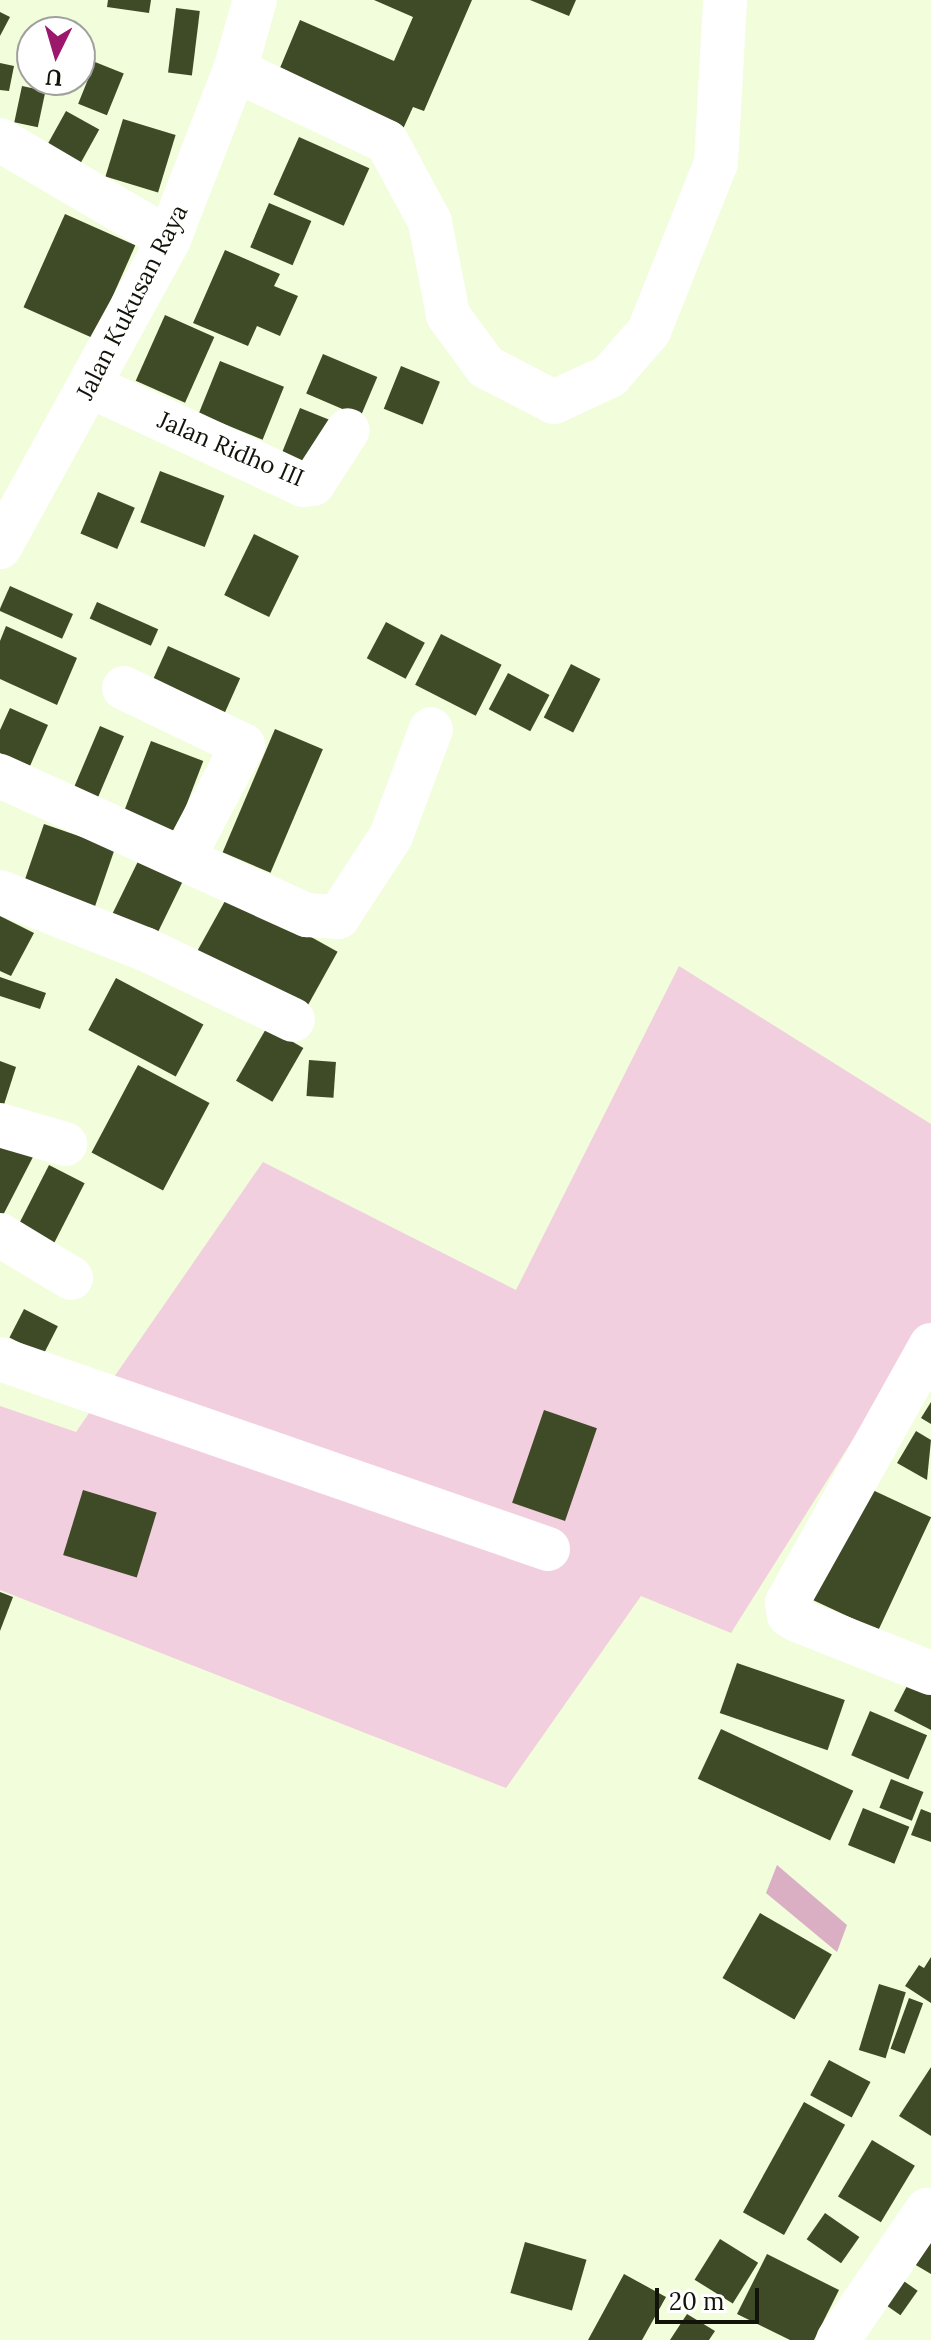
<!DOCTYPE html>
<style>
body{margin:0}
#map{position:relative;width:931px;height:2340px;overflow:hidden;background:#f1fddb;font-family:Lora,serif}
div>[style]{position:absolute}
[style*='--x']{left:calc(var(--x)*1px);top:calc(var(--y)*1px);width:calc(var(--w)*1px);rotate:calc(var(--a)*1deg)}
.green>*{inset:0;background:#f2cfdf}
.water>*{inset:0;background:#daafc4}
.building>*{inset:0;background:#3f4a27;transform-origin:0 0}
.minor>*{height:44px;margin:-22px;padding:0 22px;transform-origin:22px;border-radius:22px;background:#fff}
span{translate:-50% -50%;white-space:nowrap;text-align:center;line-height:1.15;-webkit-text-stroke:8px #fff;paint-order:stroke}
.street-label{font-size:24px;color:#111409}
.north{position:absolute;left:16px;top:16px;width:80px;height:80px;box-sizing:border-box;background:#fff;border:2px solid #a0a19d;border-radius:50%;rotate:185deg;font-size:22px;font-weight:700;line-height:32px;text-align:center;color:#111409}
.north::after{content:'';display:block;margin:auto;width:28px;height:36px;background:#9b186c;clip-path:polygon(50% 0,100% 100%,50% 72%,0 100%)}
.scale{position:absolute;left:655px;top:2288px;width:104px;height:36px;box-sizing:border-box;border:4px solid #111409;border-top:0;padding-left:10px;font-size:24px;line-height:28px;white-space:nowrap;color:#111409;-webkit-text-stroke:6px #fff;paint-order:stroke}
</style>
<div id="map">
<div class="green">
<div style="clip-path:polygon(679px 966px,931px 1124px,931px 1332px,874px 1406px,731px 1633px,641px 1596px,506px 1788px,0 1590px,0 1406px,76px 1432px,263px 1162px,516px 1290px)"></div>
</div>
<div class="water">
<div style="clip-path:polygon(777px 1865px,847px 1925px,837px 1952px,766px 1893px)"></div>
</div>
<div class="building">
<div style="clip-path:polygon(108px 0,151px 0,149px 13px,107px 7px)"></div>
<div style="clip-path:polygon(374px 0,472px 0,424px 111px,413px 107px,403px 129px,277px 75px,300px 20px,394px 61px,413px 17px)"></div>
<div style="clip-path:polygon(530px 0,576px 0,569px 16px)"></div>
<div style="left:176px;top:8px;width:24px;height:65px;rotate:7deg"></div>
<div style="clip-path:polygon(0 12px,10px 17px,0 36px)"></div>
<div style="clip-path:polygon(51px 22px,74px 32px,47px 32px)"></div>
<div style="left:95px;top:62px;width:31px;height:45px;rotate:22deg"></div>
<div style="clip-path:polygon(0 63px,14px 66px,9px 91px,0 90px)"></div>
<div style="left:22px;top:86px;width:24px;height:37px;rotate:12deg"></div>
<div style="left:66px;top:111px;width:38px;height:48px;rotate:29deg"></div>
<div style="left:123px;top:119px;width:55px;height:60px;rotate:17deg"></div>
<div style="left:299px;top:137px;width:77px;height:63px;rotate:24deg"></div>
<div style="left:269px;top:203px;width:46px;height:48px;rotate:23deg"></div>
<div style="left:65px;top:214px;width:77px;height:102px;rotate:24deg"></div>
<div style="clip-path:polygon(225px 250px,280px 274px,274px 286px,298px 296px,280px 336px,257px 326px,248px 346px,193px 323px)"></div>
<div style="left:165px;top:315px;width:54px;height:72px;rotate:24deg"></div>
<div style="left:323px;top:354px;width:59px;height:43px;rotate:23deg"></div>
<div style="left:220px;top:361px;width:69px;height:57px;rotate:22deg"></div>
<div style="left:401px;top:366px;width:42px;height:46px;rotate:22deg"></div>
<div style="left:300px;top:408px;width:37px;height:52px;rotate:22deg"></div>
<div style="left:160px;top:471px;width:69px;height:55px;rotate:21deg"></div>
<div style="left:98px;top:492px;width:40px;height:45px;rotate:23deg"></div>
<div style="left:254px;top:534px;width:50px;height:68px;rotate:26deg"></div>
<div style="left:10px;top:586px;width:69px;height:27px;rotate:24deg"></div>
<div style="left:97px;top:602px;width:67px;height:18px;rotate:24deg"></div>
<div style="left:386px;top:622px;width:44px;height:41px;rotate:28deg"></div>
<div style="clip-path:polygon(6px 626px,77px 658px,57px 705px,0 679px,0 641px)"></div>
<div style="left:441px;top:634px;width:68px;height:57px;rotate:27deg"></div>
<div style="left:168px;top:646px;width:79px;height:46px;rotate:24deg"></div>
<div style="left:571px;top:664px;width:33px;height:60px;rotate:27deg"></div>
<div style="left:508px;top:673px;width:47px;height:41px;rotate:28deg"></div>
<div style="clip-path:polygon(10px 708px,48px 725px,30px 766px,0 753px,0 730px)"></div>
<div style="left:100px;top:726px;width:26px;height:72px;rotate:23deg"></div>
<div style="left:275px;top:729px;width:52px;height:134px;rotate:23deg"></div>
<div style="left:151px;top:741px;width:56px;height:76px;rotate:21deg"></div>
<div style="left:44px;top:824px;width:75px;height:65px;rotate:19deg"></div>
<div style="left:144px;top:849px;width:49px;height:81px;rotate:26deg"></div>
<div style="left:230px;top:892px;width:123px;height:71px;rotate:29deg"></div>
<div style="clip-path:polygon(0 916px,34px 933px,11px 976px,0 971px)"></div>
<div style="clip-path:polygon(0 977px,46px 993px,40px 1009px,0 996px)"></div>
<div style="left:116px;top:978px;width:99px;height:59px;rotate:28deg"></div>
<div style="left:267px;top:1027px;width:42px;height:62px;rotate:30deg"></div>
<div style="left:309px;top:1060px;width:27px;height:36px;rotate:4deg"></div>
<div style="clip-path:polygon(0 1061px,16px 1067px,1px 1114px,0 1114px)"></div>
<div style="left:138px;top:1065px;width:81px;height:99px;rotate:28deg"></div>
<div style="clip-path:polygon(0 1137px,34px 1155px,0 1221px)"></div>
<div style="left:49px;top:1165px;width:40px;height:73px;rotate:27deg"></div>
<div style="left:24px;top:1309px;width:38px;height:32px;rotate:27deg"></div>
<div style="clip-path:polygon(931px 1402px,931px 1424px,921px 1418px)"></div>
<div style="left:544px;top:1410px;width:56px;height:98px;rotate:19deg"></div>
<div style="clip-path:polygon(916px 1431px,931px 1440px,927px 1480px,897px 1463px)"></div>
<div style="left:864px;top:1486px;width:74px;height:125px;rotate:25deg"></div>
<div style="left:83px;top:1490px;width:77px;height:68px;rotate:17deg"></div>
<div style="clip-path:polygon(0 1592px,13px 1597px,0 1631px)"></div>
<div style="left:737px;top:1663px;width:114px;height:53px;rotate:19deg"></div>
<div style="clip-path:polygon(910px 1680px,931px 1691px,931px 1730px,894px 1711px)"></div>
<div style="left:870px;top:1711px;width:62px;height:48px;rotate:23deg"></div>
<div style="left:721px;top:1729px;width:146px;height:55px;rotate:25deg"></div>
<div style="left:891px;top:1779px;width:35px;height:31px;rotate:22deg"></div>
<div style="left:863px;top:1808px;width:50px;height:40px;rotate:22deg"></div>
<div style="clip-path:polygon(921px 1809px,931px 1813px,931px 1842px,911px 1835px)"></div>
<div style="left:760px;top:1913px;width:83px;height:75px;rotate:30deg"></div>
<div style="clip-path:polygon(931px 1957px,931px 2003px,905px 1986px,919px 1965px,924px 1968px)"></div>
<div style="left:879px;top:1984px;width:28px;height:69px;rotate:17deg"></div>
<div style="left:909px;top:1998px;width:15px;height:54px;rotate:20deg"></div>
<div style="left:829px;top:2060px;width:47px;height:40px;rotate:28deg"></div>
<div style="clip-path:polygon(931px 2067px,931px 2136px,899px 2116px)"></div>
<div style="left:804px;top:2102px;width:47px;height:126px;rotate:29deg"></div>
<div style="left:872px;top:2140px;width:50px;height:66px;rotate:31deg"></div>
<div style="left:825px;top:2213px;width:42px;height:32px;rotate:35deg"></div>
<div style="clip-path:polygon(922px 2238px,931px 2243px,931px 2274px,909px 2261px)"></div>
<div style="left:720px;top:2239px;width:45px;height:48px;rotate:32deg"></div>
<div style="left:525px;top:2242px;width:64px;height:53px;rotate:16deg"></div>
<div style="clip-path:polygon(767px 2254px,839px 2290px,814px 2340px,790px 2340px,737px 2314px)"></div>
<div style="clip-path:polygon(624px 2274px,666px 2297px,642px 2340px,588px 2340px)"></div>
<div style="left:898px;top:2277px;width:24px;height:30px;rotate:35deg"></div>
<div style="clip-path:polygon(687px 2314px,715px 2331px,709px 2340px,670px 2340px)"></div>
</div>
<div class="minor">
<div style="--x:235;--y:70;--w:168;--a:25.3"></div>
<div style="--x:387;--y:142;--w:91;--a:61.7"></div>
<div style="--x:430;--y:222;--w:95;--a:79"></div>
<div style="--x:448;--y:315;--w:64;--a:53.8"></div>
<div style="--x:486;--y:367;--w:76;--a:27.2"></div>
<div style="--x:554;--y:402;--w:62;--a:-24.9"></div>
<div style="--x:610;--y:376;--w:60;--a:-49.1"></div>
<div style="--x:649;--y:331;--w:181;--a:-68.3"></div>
<div style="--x:716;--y:163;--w:163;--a:-86.8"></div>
<div style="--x:0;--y:140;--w:196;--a:30.4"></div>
<div style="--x:90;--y:386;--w:235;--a:24.9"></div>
<div style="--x:303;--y:485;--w:10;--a:-6"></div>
<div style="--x:313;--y:484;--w:64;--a:-57.1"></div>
<div style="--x:0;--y:547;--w:351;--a:-61.2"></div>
<div style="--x:169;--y:239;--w:181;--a:-68.7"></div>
<div style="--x:235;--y:70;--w:73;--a:-74.1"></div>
<div style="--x:124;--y:688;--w:132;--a:25.6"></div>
<div style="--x:243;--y:745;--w:127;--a:117.8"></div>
<div style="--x:0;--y:776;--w:337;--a:24.4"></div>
<div style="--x:307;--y:915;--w:31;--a:4"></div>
<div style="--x:338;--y:917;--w:97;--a:-56.8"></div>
<div style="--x:391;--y:836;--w:114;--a:-69.5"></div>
<div style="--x:0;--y:892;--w:156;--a:21.5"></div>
<div style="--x:145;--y:949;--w:164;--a:25.6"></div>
<div style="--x:0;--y:1125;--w:68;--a:16.3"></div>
<div style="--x:0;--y:1235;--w:83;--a:31.2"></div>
<div style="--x:931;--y:1345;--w:295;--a:119.2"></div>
<div style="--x:787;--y:1603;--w:12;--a:81"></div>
<div style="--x:789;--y:1615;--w:9;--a:32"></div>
<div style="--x:797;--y:1620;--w:144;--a:21.6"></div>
<div style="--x:0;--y:1359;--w:580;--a:19.12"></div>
<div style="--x:838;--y:2340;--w:158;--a:-55.6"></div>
</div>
<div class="street-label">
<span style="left:132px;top:302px;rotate:-63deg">Jalan Kukusan Raya</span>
<span style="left:231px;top:449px;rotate:23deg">Jalan Ridho III</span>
</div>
<div class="north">U</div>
<div class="scale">20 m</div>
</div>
